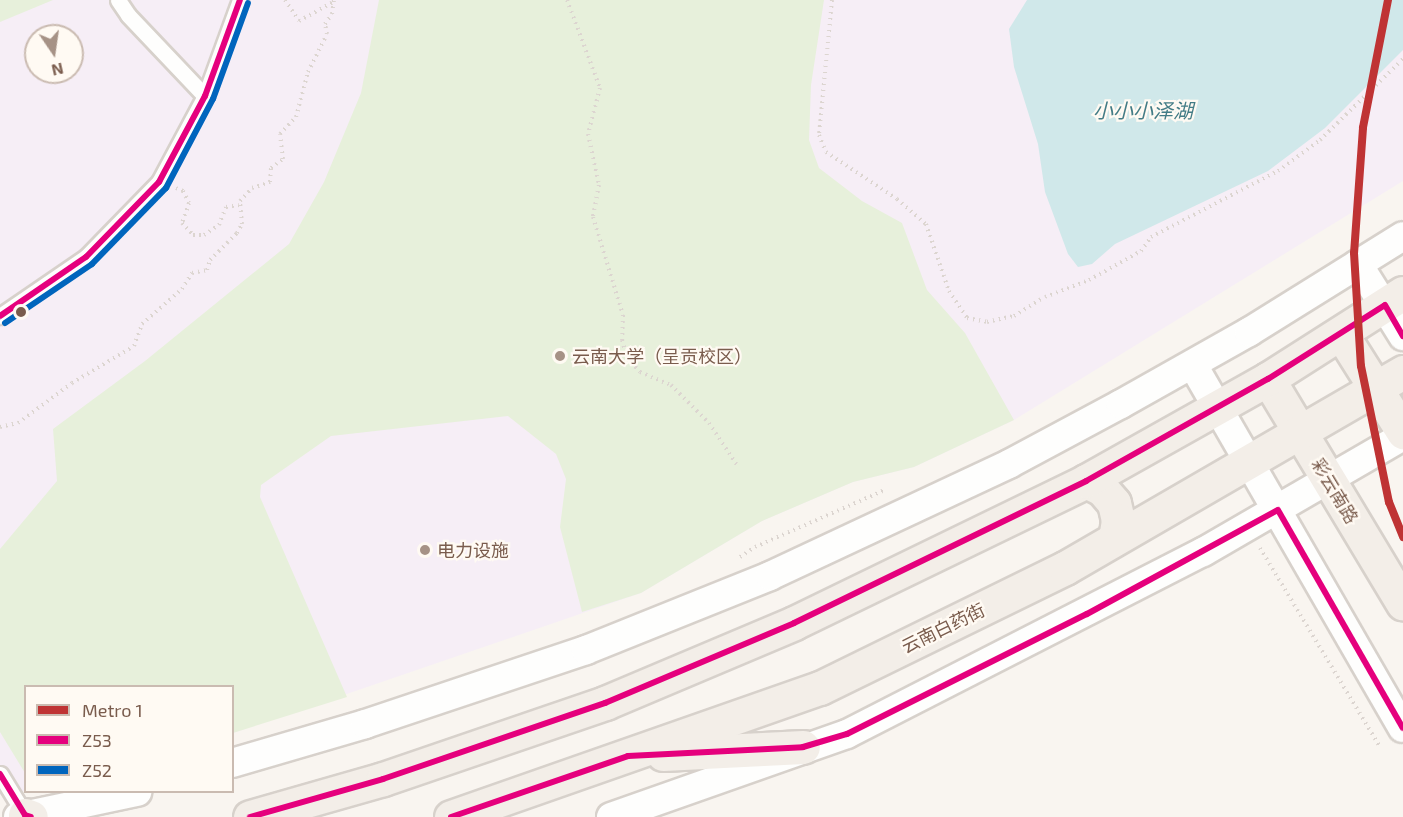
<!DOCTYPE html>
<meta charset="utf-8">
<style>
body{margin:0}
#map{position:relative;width:1403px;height:817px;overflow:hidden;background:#f9f5f0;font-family:"Exo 2","Noto Sans SC",sans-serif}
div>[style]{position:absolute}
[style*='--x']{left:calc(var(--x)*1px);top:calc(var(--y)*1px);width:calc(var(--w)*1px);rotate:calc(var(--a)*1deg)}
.education>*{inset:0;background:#f6eef6}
.green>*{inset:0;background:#e7f0db}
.water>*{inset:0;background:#d0e8ea}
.path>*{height:4px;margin-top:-2px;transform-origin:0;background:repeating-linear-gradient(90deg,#dcd5d0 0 1.5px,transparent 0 6px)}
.roads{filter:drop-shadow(2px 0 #d7d1cb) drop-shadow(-2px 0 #d7d1cb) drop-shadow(0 2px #d7d1cb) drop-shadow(0 -2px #d7d1cb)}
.lane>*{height:15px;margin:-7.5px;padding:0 7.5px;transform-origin:7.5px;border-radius:7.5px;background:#fefefd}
.street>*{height:28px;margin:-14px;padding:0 14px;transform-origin:14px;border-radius:14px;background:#fefefd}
.primary>*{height:33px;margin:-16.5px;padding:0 16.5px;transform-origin:16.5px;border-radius:16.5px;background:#f3eee8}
.bus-1>*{height:6px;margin:-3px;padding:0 3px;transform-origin:3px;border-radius:3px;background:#e5007d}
.bus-2>*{height:6px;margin:-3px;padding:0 3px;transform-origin:3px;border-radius:3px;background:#0065bd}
.metro-1>*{height:8px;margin:-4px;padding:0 4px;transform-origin:4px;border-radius:4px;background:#bf3334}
.dots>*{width:16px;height:16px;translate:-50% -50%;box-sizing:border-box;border:3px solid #fffaf3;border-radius:50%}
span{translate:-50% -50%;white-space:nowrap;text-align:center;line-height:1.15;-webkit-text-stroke:4.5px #fffaf3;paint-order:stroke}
.poi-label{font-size:18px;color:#7a5c4d}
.left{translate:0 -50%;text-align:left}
.street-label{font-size:18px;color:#7a5c4d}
.water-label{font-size:20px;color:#437c86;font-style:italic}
.legend{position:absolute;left:24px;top:685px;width:210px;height:108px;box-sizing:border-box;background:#fffaf3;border:2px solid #cabbb1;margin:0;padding:8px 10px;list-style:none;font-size:18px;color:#7a5c4d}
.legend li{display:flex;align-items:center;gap:12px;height:30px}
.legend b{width:30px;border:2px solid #cabbb1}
.north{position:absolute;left:24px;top:24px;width:60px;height:60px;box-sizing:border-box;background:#fffaf3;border:2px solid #cabbb1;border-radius:50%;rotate:167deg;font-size:16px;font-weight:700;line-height:24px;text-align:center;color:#7a5c4d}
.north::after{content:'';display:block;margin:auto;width:21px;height:27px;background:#a69286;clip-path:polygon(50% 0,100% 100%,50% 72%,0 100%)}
</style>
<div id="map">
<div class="education">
<div style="clip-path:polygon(evenodd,0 0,1403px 0,1403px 181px,1014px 420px,914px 467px,853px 482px,762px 521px,641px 593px,233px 733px,232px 686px,26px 686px,25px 791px,0 795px,0 0,36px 36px,72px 36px,72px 72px,36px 72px,36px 36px)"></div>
</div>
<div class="green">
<div style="clip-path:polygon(0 0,53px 0,0 22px)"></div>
<div style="clip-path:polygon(379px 0,824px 0,811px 85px,809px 140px,819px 168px,862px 201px,902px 223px,927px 290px,965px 333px,1014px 420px,914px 467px,853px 482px,762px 521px,641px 593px,582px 612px,560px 527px,566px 479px,556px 454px,508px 416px,331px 436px,261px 485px,260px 497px,347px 697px,233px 733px,232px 686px,26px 686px,25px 773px,0 732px,0 549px,57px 481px,53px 429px,145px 361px,289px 244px,324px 182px,361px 93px)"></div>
</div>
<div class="water">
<div style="clip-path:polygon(1027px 0,1403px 0,1403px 50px,1325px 128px,1268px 171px,1115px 244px,1092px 264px,1078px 267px,1068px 254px,1045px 192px,1038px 144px,1014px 67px,1009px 29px)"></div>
</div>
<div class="path">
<div style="--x:285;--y:0;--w:25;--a:56"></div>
<div style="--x:299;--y:21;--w:38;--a:-29"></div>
<div style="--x:567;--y:0;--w:94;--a:69.4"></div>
<div style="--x:600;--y:88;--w:48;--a:104.6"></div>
<div style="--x:588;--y:134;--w:52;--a:77.8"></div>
<div style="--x:599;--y:185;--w:33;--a:101"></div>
<div style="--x:593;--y:217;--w:102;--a:73"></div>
<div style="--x:623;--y:315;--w:25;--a:92"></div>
<div style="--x:622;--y:340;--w:19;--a:74"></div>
<div style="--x:627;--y:358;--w:19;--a:47"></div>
<div style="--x:640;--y:372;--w:34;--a:23"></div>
<div style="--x:671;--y:385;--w:54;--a:45"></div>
<div style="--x:709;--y:423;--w:50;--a:56.3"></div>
<div style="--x:832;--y:0;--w:136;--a:95.5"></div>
<div style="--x:819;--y:135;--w:18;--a:68"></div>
<div style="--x:826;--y:152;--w:85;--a:33.5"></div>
<div style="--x:897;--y:199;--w:38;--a:41"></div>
<div style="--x:926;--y:224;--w:71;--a:71.1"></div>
<div style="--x:949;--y:291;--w:32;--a:56"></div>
<div style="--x:967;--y:318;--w:20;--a:11"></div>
<div style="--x:987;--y:322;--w:28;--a:-13"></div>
<div style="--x:1014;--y:316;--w:36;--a:-32"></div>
<div style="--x:1045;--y:297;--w:47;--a:-21.1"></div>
<div style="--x:1089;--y:280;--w:60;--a:-29.1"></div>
<div style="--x:1141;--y:251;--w:17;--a:-54"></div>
<div style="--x:1151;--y:237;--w:143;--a:-27.5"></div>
<div style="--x:1278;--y:171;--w:52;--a:-36.4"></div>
<div style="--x:1320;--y:140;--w:116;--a:-44.3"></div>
<div style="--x:176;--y:188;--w:8;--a:23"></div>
<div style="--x:183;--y:191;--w:13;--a:63"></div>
<div style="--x:189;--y:203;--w:21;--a:109"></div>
<div style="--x:182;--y:223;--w:16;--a:47"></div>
<div style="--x:193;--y:235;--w:11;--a:0"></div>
<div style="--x:204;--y:235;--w:18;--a:-34"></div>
<div style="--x:219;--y:225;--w:19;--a:-69"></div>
<div style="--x:226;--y:207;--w:13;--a:-9"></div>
<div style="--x:0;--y:427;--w:18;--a:-13"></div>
<div style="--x:18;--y:423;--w:67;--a:-36.5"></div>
<div style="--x:72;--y:383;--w:72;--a:-30.8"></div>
<div style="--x:134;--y:346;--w:23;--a:-70"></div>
<div style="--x:142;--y:324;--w:53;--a:-41.2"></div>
<div style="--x:182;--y:289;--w:19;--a:-58"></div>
<div style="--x:192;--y:273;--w:15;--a:-11"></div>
<div style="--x:207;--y:270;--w:10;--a:-73"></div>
<div style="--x:210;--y:260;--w:38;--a:-45"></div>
<div style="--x:237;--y:233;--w:10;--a:-61"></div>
<div style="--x:242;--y:224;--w:23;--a:-95"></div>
<div style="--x:240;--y:201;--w:18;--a:-47"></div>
<div style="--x:252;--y:188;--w:19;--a:-18"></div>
<div style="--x:270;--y:182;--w:14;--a:-86"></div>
<div style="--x:271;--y:168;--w:15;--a:-37"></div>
<div style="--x:283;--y:159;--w:25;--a:-97"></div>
<div style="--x:280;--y:134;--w:23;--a:-47"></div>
<div style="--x:296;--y:117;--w:47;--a:-75.1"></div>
<div style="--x:308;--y:72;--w:42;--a:-63.4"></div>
<div style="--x:327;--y:34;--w:10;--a:-101"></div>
<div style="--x:325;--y:24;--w:12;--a:-55"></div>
<div style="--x:332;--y:14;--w:14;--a:-82"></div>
<div style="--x:1260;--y:548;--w:232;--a:58.9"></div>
<div style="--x:740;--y:557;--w:18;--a:-34"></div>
<div style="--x:755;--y:547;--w:142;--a:-23.7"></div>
</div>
<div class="roads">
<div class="lane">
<div style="--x:118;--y:0;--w:18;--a:56"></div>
<div style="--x:128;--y:15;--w:112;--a:46.5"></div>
<div style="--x:0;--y:316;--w:104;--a:-34.5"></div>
<div style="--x:86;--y:257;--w:105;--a:-45.8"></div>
<div style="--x:159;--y:182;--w:98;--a:-61.9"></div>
<div style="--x:205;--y:96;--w:102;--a:-70"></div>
<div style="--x:0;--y:774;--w:48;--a:58.6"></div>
</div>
<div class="street">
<div style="--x:1358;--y:264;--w:85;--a:58"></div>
<div style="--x:1193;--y:365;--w:419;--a:60"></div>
<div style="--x:232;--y:763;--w:139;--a:-16.3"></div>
<div style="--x:365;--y:724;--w:233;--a:-18.5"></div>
<div style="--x:586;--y:650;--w:198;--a:-21.9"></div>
<div style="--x:770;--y:576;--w:264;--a:-25.1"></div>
<div style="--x:1009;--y:464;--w:127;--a:-28.2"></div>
<div style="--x:1121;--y:404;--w:147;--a:-29.4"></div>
<div style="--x:1249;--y:332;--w:181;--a:-31.9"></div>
<div style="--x:18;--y:817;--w:122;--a:-11.9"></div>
<div style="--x:611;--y:817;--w:250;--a:-19.4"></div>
<div style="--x:847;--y:734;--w:400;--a:-27.1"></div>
<div style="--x:1203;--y:552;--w:231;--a:-30.1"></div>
</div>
<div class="primary">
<div style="--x:1342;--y:335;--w:115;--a:57.8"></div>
<div style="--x:1268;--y:379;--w:262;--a:59"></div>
<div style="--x:1086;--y:481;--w:18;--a:27"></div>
<div style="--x:1102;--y:489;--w:18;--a:49"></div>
<div style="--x:1114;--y:503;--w:17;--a:77"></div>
<div style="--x:1118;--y:520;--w:18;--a:99"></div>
<div style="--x:663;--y:754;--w:140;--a:-2.9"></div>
<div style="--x:25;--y:815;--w:6;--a:18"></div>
<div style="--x:250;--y:817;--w:138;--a:-15.9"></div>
<div style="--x:383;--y:779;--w:235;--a:-18.9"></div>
<div style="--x:605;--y:703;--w:205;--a:-22.9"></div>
<div style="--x:794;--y:623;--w:325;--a:-25.9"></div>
<div style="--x:1086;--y:481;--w:209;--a:-29.3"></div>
<div style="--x:1268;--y:379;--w:160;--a:-32.5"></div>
<div style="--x:451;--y:817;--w:391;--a:-19.3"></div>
<div style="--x:820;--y:688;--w:273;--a:-26.1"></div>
<div style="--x:1065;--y:568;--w:391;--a:-30.1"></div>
</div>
</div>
<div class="bus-1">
<div style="--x:0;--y:316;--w:104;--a:-34.5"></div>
<div style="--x:86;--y:257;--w:105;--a:-45.8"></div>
<div style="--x:159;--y:182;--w:98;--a:-61.9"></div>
<div style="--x:205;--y:96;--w:102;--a:-70"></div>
<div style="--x:0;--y:774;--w:48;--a:58.6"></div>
<div style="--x:25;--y:815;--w:6;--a:18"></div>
<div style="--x:250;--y:817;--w:138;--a:-15.9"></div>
<div style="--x:383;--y:779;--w:235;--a:-18.9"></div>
<div style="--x:605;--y:703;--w:205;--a:-22.9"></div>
<div style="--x:794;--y:623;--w:325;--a:-25.9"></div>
<div style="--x:1086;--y:481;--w:209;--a:-29.3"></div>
<div style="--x:1268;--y:379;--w:138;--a:-32.3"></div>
<div style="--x:1385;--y:305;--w:36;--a:60"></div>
<div style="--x:451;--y:817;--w:187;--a:-19"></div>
<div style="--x:628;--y:756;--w:175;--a:-2.9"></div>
<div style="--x:803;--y:747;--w:46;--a:-16.5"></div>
<div style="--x:847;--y:734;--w:268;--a:-26.6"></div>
<div style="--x:1087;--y:614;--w:217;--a:-28.6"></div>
<div style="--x:1278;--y:510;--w:251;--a:60.2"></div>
</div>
<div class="bus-2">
<div style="--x:5;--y:323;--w:105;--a:-34.1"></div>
<div style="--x:92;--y:264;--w:106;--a:-45.8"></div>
<div style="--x:166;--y:188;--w:101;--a:-62.2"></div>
<div style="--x:213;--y:99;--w:102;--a:-70"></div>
</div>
<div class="metro-1">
<div style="--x:1388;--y:0;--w:130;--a:101.1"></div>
<div style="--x:1363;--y:128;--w:125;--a:94.1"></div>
<div style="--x:1354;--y:253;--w:113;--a:86.5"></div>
<div style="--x:1361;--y:366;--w:139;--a:78.4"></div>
<div style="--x:1389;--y:502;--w:38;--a:68"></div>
</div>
<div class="dots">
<div style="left:21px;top:312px;background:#7a5c4d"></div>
<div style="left:560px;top:356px;background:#a69286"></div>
<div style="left:425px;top:550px;background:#a69286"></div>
</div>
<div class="poi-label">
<span class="left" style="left:572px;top:356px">云南大学（呈贡校区）</span>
<span class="left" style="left:437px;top:550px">电力设施</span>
</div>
<div class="street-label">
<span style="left:1335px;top:491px;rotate:59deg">彩云南路</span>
<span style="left:943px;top:628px;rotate:-26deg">云南白药街</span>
</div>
<div class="water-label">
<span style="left:1143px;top:110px">小小小泽湖</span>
</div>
<ul class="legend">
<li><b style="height:8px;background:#bf3334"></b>Metro 1</li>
<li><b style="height:8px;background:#e5007d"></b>Z53</li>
<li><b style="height:8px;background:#0065bd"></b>Z52</li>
</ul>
<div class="north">N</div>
</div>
